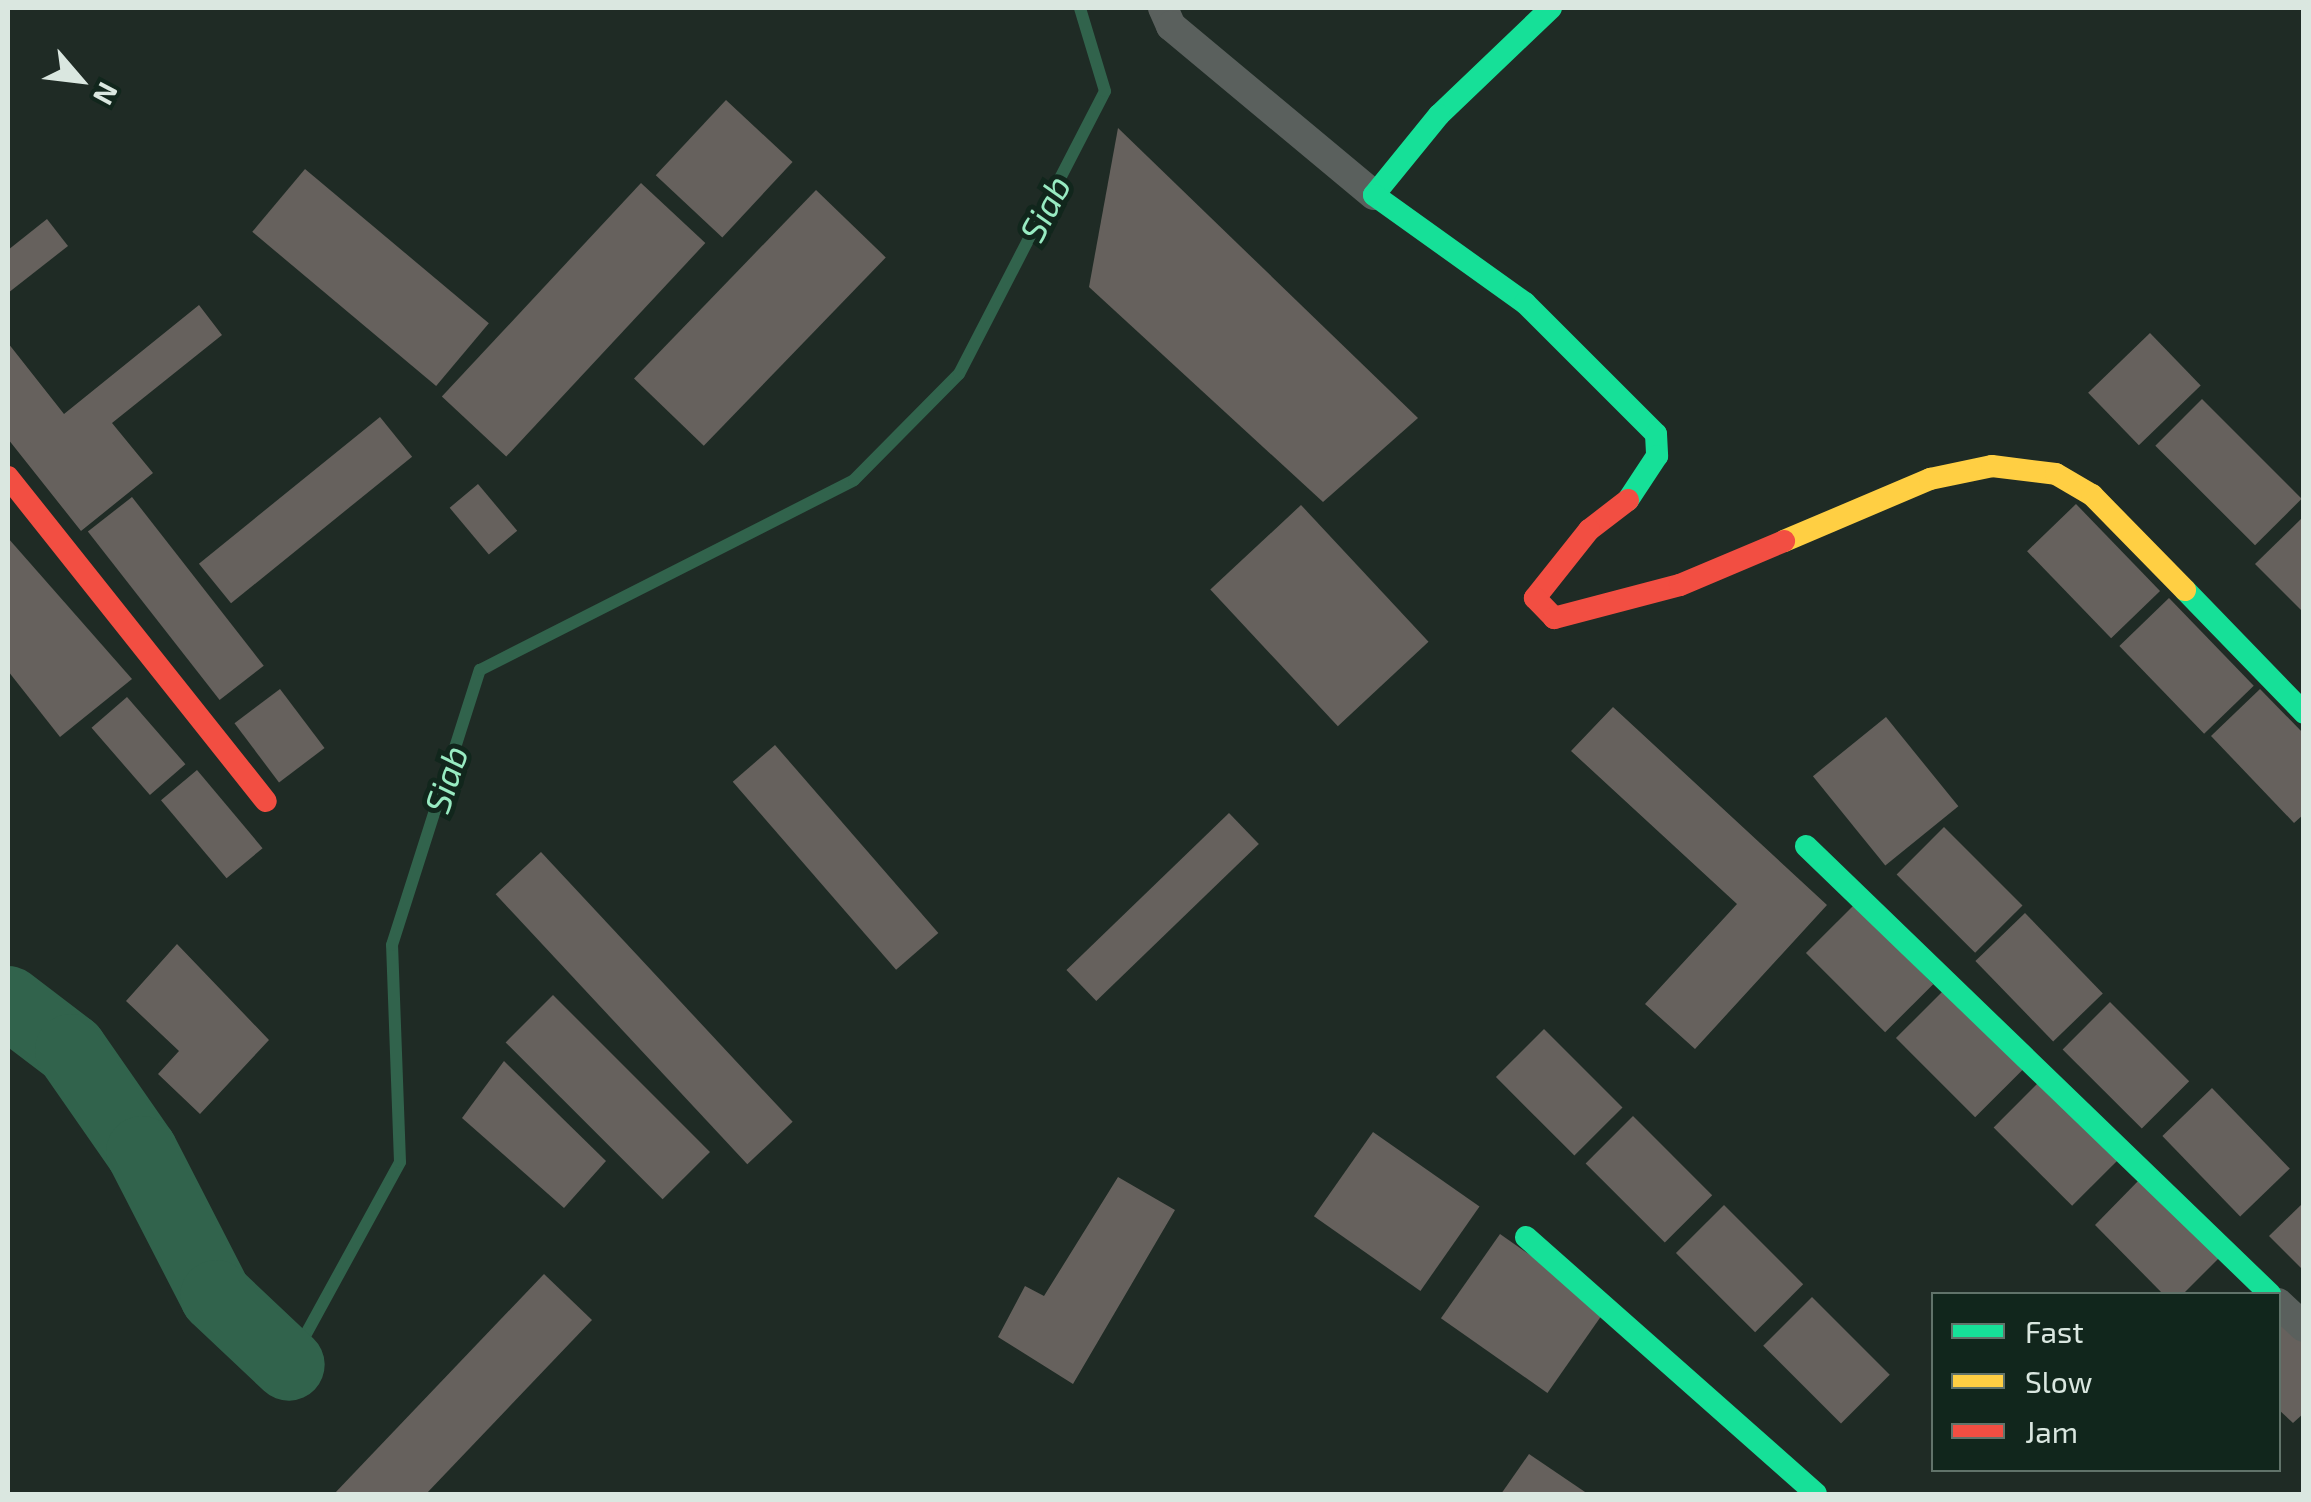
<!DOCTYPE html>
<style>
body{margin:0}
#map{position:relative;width:2311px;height:1502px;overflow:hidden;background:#1f2b25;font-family:"Exo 2",sans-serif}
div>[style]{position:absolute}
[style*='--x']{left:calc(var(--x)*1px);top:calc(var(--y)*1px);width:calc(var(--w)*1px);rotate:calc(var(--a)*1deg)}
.stream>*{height:12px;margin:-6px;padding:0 6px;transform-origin:6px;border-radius:6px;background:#31634c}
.river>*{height:72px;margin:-36px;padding:0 36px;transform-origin:36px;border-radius:36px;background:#31634c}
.building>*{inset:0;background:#66615d;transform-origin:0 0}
.street>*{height:30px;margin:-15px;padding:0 15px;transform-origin:15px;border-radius:15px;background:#5a605d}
.fast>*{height:22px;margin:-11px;padding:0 11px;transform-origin:11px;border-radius:11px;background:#16e098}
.slow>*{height:22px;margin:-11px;padding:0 11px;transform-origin:11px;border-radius:11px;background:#ffcf43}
.jam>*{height:22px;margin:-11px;padding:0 11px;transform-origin:11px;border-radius:11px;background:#f24e42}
span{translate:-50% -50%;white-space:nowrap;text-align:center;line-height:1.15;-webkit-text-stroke:10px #11261c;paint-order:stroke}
.water-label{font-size:35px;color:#98ebc2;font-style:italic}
.frame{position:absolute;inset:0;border:10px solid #dae7e0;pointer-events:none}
.legend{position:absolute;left:1931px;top:1292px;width:350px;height:180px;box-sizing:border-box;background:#11261c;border:2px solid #61736a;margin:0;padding:12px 18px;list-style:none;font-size:30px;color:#dae7e0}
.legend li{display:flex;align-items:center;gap:20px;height:50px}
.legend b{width:50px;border:2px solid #61736a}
.north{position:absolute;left:30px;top:30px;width:100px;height:100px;-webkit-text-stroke:8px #11261c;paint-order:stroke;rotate:118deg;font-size:28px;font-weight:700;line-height:40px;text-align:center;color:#dae7e0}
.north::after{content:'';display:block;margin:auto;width:35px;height:45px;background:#dae7e0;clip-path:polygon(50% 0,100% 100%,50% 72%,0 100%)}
</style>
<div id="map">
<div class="stream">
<div style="--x:289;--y:1365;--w:231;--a:-61.3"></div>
<div style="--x:400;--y:1162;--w:217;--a:-92.1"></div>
<div style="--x:392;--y:945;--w:289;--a:-72.3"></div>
<div style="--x:480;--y:670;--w:419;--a:-26.9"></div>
<div style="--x:854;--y:480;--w:149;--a:-45.3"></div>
<div style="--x:959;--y:374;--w:318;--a:-62.7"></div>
<div style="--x:1105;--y:91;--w:87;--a:-106.8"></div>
</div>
<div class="river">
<div style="--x:8;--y:1002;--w:79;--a:37.3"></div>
<div style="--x:71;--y:1050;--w:124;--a:55.2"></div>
<div style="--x:142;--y:1152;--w:162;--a:62.8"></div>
<div style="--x:216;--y:1296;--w:100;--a:43.4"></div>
</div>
<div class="building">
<div style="left:726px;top:100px;width:91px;height:103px;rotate:43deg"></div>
<div style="clip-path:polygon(1118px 128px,1418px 418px,1323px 502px,1089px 287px)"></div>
<div style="left:305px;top:169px;width:240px;height:82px;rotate:40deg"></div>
<div style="left:641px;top:183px;width:88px;height:292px;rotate:43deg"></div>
<div style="left:816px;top:190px;width:97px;height:262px;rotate:44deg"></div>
<div style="clip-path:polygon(47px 219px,68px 246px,8px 293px,8px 250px)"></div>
<div style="clip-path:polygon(199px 305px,222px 335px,112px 423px,153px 473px,81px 531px,8px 439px,8px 343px,64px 414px)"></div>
<div style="left:2150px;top:333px;width:73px;height:86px;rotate:46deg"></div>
<div style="left:2202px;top:399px;width:141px;height:66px;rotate:45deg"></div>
<div style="left:380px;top:417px;width:51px;height:233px;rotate:51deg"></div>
<div style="left:478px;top:484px;width:61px;height:37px;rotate:50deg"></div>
<div style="left:132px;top:497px;width:214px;height:56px;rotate:52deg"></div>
<div style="left:2076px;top:504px;width:121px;height:68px;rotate:46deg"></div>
<div style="left:1301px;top:505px;width:187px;height:124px;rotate:47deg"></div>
<div style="clip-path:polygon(2304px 516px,2304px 613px,2255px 564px)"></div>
<div style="clip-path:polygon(8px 538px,132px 679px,60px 737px,8px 671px)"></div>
<div style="left:2169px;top:598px;width:122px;height:69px;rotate:46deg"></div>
<div style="left:280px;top:689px;width:74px;height:57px;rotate:53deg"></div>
<div style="clip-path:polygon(2260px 689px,2304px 734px,2304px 814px,2294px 823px,2211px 736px)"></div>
<div style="left:127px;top:697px;width:89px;height:47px;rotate:49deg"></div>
<div style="clip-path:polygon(1613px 707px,1827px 905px,1695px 1049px,1645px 1004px,1737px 904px,1571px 751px)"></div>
<div style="left:1886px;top:717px;width:115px;height:94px;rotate:51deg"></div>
<div style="left:775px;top:745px;width:249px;height:56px;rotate:49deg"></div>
<div style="left:197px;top:770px;width:102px;height:47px;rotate:50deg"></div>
<div style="left:1229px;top:813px;width:43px;height:226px;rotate:46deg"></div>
<div style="left:1944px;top:827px;width:111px;height:67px;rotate:45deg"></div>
<div style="left:541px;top:852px;width:369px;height:62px;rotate:47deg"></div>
<div style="left:1854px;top:905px;width:112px;height:68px;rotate:45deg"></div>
<div style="left:2025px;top:913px;width:112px;height:69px;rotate:46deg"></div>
<div style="clip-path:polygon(177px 944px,269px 1040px,200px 1114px,158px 1074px,179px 1051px,126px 1001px)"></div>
<div style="left:1944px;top:990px;width:112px;height:68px;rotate:45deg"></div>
<div style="left:553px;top:995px;width:222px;height:67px;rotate:45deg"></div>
<div style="left:2110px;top:1002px;width:112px;height:67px;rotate:45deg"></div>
<div style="left:1544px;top:1029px;width:111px;height:68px;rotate:45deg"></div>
<div style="clip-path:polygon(504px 1061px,606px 1161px,564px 1208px,462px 1118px)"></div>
<div style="left:2041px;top:1080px;width:111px;height:67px;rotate:45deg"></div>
<div style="left:2212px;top:1088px;width:112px;height:69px;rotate:46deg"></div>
<div style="left:1633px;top:1116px;width:112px;height:67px;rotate:45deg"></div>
<div style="left:1373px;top:1132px;width:130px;height:103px;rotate:35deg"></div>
<div style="clip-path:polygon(1118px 1177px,1175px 1210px,1073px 1384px,998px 1337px,1025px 1286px,1044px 1296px)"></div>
<div style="clip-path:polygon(2142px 1177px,2221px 1256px,2183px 1294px,2163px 1294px,2095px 1225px)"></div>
<div style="clip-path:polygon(2304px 1202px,2304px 1271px,2269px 1236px)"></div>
<div style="left:1724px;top:1205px;width:112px;height:68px;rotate:45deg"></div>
<div style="left:1500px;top:1234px;width:130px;height:103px;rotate:35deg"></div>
<div style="clip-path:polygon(544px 1274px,592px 1320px,426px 1494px,334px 1494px)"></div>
<div style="left:1812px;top:1297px;width:110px;height:69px;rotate:45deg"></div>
<div style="clip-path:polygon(2278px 1313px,2304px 1338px,2304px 1413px,2293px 1423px,2278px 1409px)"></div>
<div style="clip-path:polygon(1529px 1454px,1588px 1494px,1501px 1494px)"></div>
</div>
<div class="street">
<div style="--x:1163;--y:8;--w:20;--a:66"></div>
<div style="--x:1171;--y:26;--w:264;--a:39.8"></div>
<div style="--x:2278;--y:1303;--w:35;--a:43"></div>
</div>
<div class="fast">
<div style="--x:1551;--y:8;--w:155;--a:136.3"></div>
<div style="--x:1439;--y:115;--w:103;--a:129.1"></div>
<div style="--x:1374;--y:195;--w:186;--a:35.6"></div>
<div style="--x:1525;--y:303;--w:185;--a:45"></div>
<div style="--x:1656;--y:434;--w:22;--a:87"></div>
<div style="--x:1657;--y:456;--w:53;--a:123.4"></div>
<div style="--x:2185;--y:590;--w:171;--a:45.9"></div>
<div style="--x:1806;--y:846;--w:645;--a:43.99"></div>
<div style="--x:1526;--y:1237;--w:387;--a:41.5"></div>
</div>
<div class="slow">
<div style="--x:1784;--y:541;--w:159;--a:-23"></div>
<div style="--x:1930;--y:479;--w:63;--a:-11.8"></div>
<div style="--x:1992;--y:466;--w:64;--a:7.1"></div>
<div style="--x:2056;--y:474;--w:42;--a:30.3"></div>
<div style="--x:2092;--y:495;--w:133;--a:45.6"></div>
</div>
<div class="jam">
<div style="--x:8;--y:477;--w:414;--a:51.5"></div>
<div style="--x:1628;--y:500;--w:49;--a:142.4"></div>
<div style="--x:1589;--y:530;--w:87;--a:128.5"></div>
<div style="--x:1535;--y:598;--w:28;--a:46"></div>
<div style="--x:1554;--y:618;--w:130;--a:-14.7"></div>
<div style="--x:1680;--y:585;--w:113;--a:-22.9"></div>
</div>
<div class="water-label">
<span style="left:1044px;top:208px;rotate:-63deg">Siab</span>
<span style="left:445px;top:779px;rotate:-72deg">Siab</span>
</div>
<div class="frame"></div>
<ul class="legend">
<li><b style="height:12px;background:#16e098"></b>Fast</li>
<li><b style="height:12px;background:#ffcf43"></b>Slow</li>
<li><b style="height:12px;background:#f24e42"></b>Jam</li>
</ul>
<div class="north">N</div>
</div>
